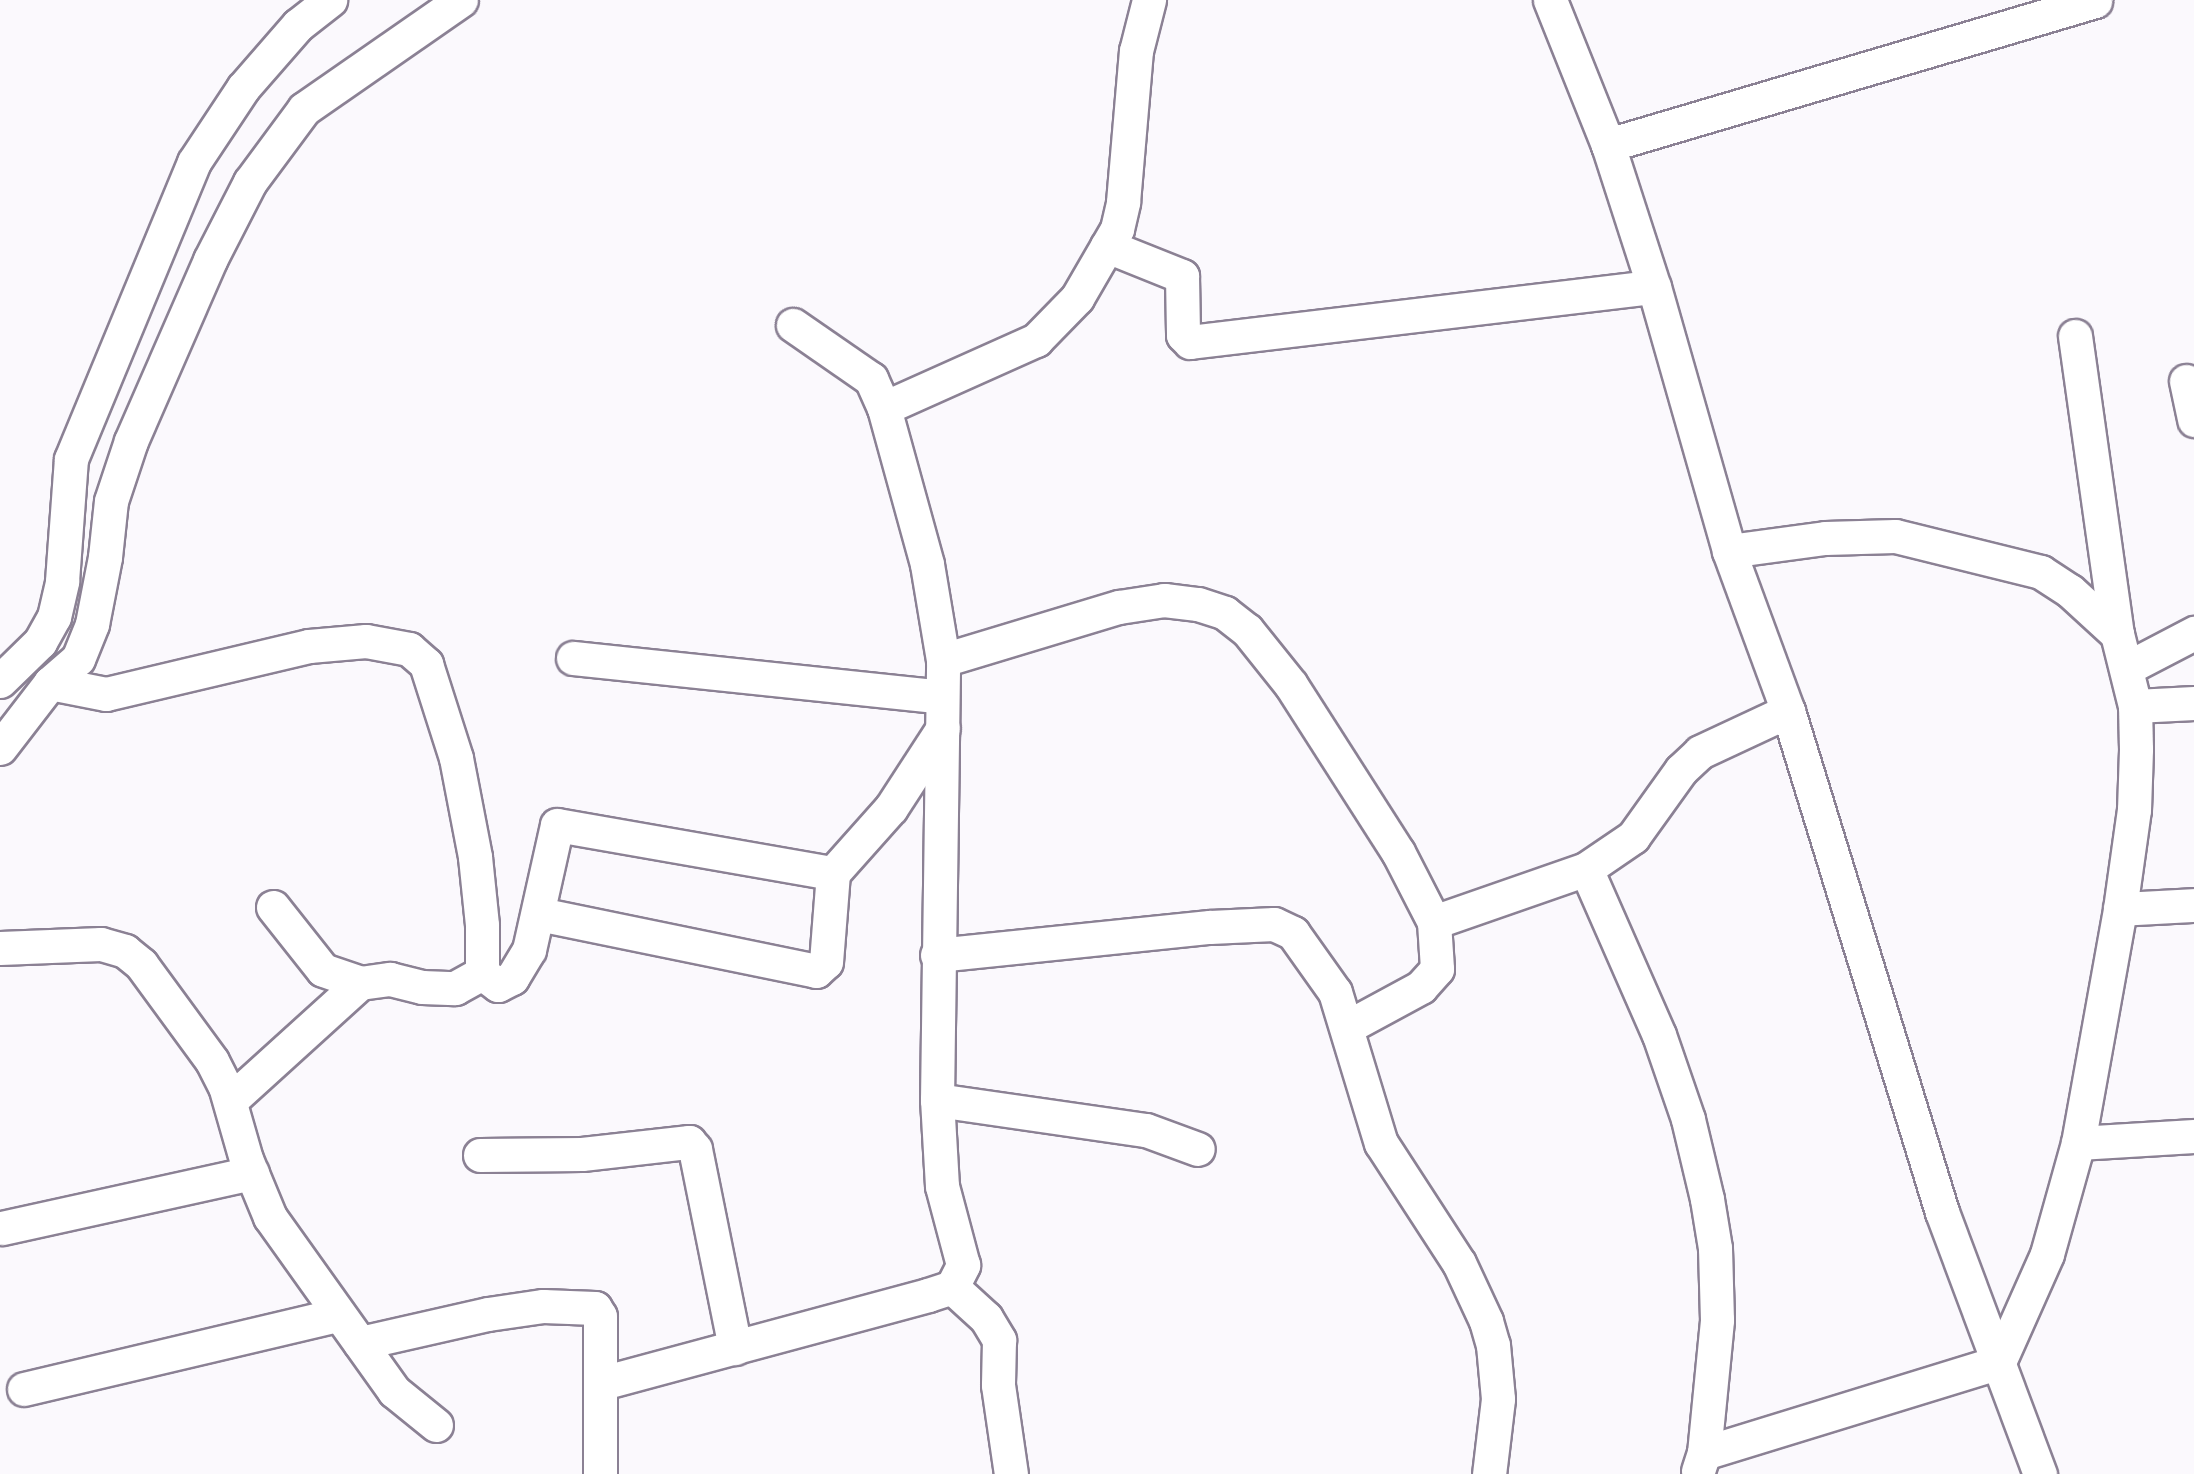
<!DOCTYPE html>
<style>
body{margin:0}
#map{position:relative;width:2194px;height:1474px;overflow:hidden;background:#fbf9fd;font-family:"Roboto Serif",serif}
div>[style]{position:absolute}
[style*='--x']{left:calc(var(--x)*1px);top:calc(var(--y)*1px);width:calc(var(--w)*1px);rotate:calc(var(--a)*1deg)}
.roads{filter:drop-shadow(2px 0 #8b8194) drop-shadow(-2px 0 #8b8194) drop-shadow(0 2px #8b8194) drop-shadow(0 -2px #8b8194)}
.minor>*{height:33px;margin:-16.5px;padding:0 16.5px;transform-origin:16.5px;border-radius:16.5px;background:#fff}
span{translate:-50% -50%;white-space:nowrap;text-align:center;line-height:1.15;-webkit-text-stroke:7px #fff;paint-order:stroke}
</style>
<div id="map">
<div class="roads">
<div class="minor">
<div style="--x:1550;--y:0;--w:156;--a:68.2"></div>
<div style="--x:1608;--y:145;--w:149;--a:72.1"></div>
<div style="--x:1654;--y:287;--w:274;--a:74.1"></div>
<div style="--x:1729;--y:551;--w:171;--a:69.8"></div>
<div style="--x:1788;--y:711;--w:524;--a:72.91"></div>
<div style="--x:1942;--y:1212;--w:280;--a:69.5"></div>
<div style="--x:1608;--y:145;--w:508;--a:-16.47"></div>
<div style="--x:1107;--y:246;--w:81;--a:21.8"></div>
<div style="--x:1182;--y:276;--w:59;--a:89"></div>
<div style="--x:1183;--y:335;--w:10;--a:45"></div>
<div style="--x:1190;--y:342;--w:467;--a:-6.8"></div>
<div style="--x:2075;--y:336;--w:301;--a:82"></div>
<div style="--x:2186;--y:381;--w:40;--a:78"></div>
<div style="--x:884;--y:408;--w:167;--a:-24.1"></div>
<div style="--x:1036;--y:340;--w:59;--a:-45.7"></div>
<div style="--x:1077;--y:298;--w:80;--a:-59.9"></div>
<div style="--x:1117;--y:229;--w:28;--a:-77"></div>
<div style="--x:1123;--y:202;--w:152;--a:-85.1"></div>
<div style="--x:1136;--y:51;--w:53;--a:-75.7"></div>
<div style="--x:573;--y:658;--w:370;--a:6"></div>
<div style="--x:943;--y:660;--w:184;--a:-16.8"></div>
<div style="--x:1119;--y:607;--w:46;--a:-8.8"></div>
<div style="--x:1164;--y:600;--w:34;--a:7"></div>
<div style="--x:1198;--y:604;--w:28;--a:18"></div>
<div style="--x:1225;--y:613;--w:28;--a:38"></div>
<div style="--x:1247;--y:630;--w:70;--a:51.3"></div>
<div style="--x:1291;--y:685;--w:198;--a:57.4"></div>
<div style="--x:1398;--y:852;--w:79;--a:62.8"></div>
<div style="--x:1434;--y:922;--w:47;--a:86.3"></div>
<div style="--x:1437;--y:969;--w:24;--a:132"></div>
<div style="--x:1421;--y:987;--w:84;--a:151.6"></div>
<div style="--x:2127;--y:668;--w:76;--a:-27.6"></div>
<div style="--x:0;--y:681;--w:56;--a:-44.3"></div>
<div style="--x:40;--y:642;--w:29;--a:-61"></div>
<div style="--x:54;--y:617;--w:37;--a:-77"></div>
<div style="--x:62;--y:581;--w:122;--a:-85.8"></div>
<div style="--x:71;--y:459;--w:321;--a:-67.5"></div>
<div style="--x:194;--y:162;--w:89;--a:-56.5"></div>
<div style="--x:243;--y:88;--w:84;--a:-48.9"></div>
<div style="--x:298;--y:25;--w:41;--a:-38"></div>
<div style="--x:50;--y:683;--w:57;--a:11.1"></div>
<div style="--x:106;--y:694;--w:209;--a:-13.3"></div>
<div style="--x:309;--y:646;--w:57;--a:-5"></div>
<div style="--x:366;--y:641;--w:44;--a:10.5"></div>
<div style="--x:409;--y:649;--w:23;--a:41"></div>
<div style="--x:426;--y:664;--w:99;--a:72.3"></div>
<div style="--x:456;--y:758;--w:101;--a:79.1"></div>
<div style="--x:475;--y:857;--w:68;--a:84.1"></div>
<div style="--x:482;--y:925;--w:48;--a:90"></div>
<div style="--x:2135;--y:706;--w:59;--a:-2.9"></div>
<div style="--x:0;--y:748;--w:82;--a:-52.4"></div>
<div style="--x:50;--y:683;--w:37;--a:-41"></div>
<div style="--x:78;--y:659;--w:38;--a:-68"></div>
<div style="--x:92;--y:624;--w:68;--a:-79"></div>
<div style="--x:105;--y:557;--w:56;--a:-83.9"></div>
<div style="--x:111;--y:501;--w:63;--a:-71.6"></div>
<div style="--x:131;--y:441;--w:197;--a:-66.4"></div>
<div style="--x:210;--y:260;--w:88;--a:-62.9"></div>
<div style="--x:250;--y:182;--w:91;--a:-53.5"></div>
<div style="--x:304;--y:109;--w:191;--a:-34.8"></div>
<div style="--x:273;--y:907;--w:80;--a:51.6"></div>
<div style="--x:323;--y:970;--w:39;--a:19"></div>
<div style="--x:360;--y:983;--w:30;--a:-8"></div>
<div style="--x:390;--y:979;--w:33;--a:14"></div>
<div style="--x:422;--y:987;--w:33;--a:2"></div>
<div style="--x:455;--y:988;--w:31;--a:-29"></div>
<div style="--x:482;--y:973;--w:20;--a:37"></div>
<div style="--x:498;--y:985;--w:16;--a:-27"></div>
<div style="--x:512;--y:978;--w:33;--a:-59"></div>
<div style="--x:529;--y:950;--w:128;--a:-77.4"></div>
<div style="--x:557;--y:825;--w:280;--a:9.9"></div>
<div style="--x:2120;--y:909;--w:74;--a:-3.1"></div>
<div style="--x:539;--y:914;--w:283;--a:11.6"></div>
<div style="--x:816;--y:971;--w:13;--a:-42"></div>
<div style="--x:826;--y:962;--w:89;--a:-85.5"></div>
<div style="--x:833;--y:873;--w:87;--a:-48.3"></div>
<div style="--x:891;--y:808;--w:95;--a:-57"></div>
<div style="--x:1434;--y:922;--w:161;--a:-19.2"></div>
<div style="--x:0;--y:948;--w:101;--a:-2.3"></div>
<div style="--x:101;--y:944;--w:25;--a:16"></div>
<div style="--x:125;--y:951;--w:21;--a:39"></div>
<div style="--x:141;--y:964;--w:120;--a:53.8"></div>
<div style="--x:212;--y:1061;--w:28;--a:63"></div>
<div style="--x:225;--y:1086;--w:76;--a:74"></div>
<div style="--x:246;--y:1159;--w:63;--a:67.5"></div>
<div style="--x:270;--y:1217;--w:214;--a:54.5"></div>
<div style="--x:394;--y:1391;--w:54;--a:39"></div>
<div style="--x:937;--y:955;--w:274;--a:-5.9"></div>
<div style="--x:1210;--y:927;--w:64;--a:-2.7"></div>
<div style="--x:1274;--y:924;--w:21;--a:25"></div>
<div style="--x:1293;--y:933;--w:72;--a:54.6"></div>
<div style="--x:1335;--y:992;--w:158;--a:73.1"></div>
<div style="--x:1381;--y:1143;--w:143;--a:57"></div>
<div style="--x:1459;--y:1263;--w:64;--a:65"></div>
<div style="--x:1486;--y:1321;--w:25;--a:74"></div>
<div style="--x:1493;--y:1345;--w:54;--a:84.7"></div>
<div style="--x:1498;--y:1399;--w:76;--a:96.8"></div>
<div style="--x:231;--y:1100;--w:174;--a:-42.2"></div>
<div style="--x:937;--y:1100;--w:211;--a:8.2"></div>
<div style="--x:1146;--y:1130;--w:55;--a:20.1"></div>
<div style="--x:2078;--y:1143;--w:116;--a:-3.5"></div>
<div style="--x:480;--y:1155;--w:102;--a:-0.6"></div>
<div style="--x:582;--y:1154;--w:108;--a:-6.4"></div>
<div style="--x:689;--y:1142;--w:9;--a:49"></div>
<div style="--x:695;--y:1149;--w:203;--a:78.6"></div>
<div style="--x:2;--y:1228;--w:256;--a:-12.4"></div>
<div style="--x:952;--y:1287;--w:46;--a:42.4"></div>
<div style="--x:986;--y:1318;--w:26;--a:59"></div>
<div style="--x:999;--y:1340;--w:45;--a:91.3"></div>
<div style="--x:998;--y:1385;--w:90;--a:81.7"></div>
<div style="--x:360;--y:1343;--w:131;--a:-12.8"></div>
<div style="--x:488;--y:1314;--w:56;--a:-8.3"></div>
<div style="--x:543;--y:1306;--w:52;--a:2.2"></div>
<div style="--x:595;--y:1308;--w:9;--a:58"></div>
<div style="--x:600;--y:1316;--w:158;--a:90"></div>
<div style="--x:602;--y:1383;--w:338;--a:-15.1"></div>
<div style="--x:928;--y:1295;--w:25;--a:-18"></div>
<div style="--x:952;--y:1287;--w:25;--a:-63"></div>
<div style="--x:963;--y:1265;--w:82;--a:-104.9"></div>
<div style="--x:942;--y:1186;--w:86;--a:-93.3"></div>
<div style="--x:937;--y:1100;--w:440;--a:-89.2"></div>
<div style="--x:943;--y:660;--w:97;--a:-99.5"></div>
<div style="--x:927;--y:564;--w:162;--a:-105.4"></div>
<div style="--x:884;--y:408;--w:32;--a:-114"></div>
<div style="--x:871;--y:379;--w:95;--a:-145.3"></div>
<div style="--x:24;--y:1389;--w:323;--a:-13.3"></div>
<div style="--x:1704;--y:1453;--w:309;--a:-17.1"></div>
<div style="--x:1999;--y:1362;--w:118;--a:-66"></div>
<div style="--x:2047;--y:1254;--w:115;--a:-74.4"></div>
<div style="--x:2078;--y:1143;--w:238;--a:-79.8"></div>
<div style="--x:2120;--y:909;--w:100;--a:-82"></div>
<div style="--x:2134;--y:810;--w:61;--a:-88.1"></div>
<div style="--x:2136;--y:749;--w:43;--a:-91.3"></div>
<div style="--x:2135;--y:706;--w:74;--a:-104"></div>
<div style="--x:2117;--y:634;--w:64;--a:-137.5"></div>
<div style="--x:2070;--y:591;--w:35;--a:-147"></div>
<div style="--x:2041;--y:572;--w:150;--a:-166.1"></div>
<div style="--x:1895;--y:536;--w:70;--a:178.4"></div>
<div style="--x:1825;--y:538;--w:97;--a:172.3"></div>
<div style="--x:1698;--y:1471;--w:19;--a:-72"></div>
<div style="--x:1704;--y:1453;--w:134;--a:-84.4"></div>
<div style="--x:1717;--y:1320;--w:72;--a:-91.6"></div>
<div style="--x:1715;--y:1248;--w:50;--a:-99.3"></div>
<div style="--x:1707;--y:1199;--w:82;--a:-103.4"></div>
<div style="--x:1688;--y:1119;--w:89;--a:-109"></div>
<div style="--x:1659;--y:1035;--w:181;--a:-113.7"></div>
<div style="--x:1586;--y:869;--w:57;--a:-34.2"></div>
<div style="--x:1633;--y:837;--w:82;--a:-54.4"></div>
<div style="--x:1681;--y:770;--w:26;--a:-43"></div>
<div style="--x:1700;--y:752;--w:97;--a:-25"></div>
</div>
</div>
</div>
